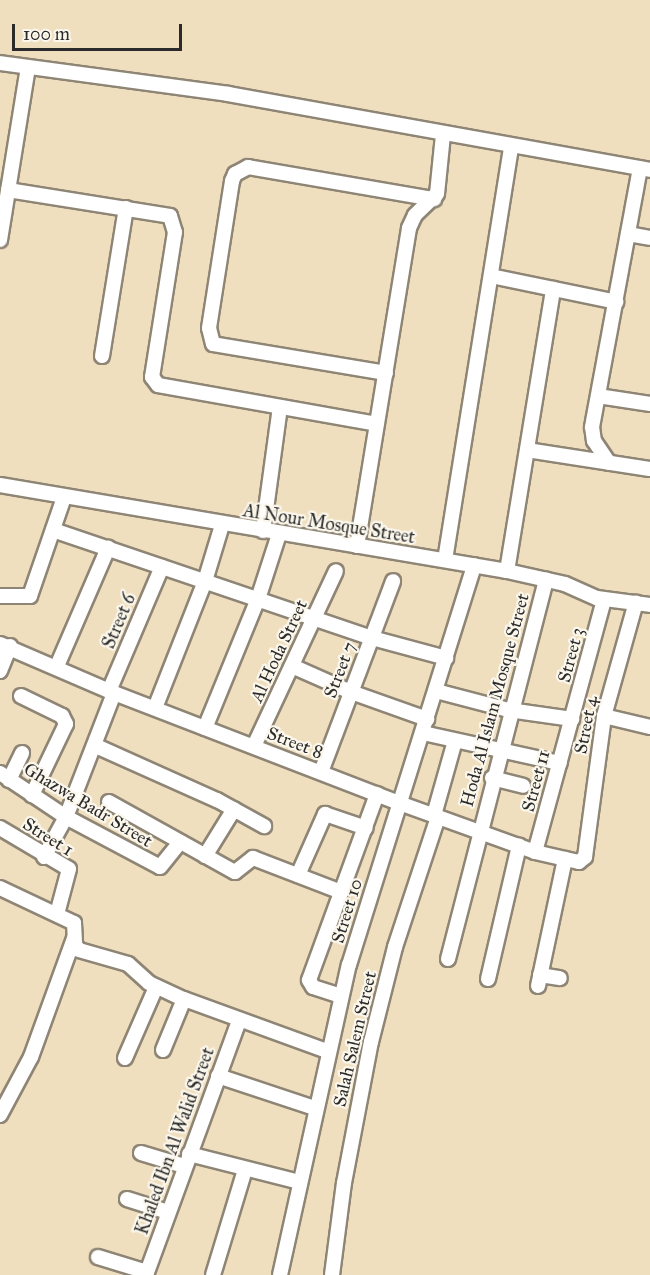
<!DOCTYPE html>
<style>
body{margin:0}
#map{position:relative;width:650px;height:1275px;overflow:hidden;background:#f0dfbf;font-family:"IM FELL Great Primer",serif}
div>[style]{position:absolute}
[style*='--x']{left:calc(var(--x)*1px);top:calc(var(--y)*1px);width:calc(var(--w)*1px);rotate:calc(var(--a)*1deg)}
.roads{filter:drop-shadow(2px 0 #8e8575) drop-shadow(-2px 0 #8e8575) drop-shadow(0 2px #8e8575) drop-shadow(0 -2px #8e8575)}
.minor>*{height:14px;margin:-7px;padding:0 7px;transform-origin:7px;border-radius:7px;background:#fff}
span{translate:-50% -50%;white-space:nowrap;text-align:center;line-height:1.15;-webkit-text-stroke:4.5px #fbf7ec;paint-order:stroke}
.street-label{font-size:18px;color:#2b2b2b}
.scale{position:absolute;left:12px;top:24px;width:170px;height:27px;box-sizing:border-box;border:3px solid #2b2b2b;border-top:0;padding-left:8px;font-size:18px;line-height:21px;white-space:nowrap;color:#2b2b2b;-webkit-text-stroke:4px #fbf7ec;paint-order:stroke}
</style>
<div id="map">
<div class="roads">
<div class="minor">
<div style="--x:0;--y:63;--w:230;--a:7.7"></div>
<div style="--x:228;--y:94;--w:429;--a:10.2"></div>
<div style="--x:8;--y:190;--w:164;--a:9.1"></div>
<div style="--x:170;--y:216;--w:17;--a:73"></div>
<div style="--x:175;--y:232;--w:147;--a:99"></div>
<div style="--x:152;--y:377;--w:10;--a:53"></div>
<div style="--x:158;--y:385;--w:222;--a:10.1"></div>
<div style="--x:628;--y:234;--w:22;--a:10"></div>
<div style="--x:0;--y:240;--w:174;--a:-80.8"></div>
<div style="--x:491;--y:276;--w:128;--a:11.7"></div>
<div style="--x:102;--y:356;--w:150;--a:-80.8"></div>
<div style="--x:386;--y:373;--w:175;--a:-170.5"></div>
<div style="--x:213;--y:344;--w:16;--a:-104"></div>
<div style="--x:209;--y:328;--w:149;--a:-81.1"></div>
<div style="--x:232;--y:181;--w:8;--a:-67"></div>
<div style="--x:235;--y:174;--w:15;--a:-28"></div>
<div style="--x:248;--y:167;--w:189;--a:9.8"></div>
<div style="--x:598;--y:396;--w:53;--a:8.7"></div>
<div style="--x:527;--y:450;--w:124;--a:8.8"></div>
<div style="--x:609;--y:463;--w:27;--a:-124"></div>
<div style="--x:594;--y:441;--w:14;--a:-98"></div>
<div style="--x:592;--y:427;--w:263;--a:-79.5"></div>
<div style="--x:0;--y:485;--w:514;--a:9.63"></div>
<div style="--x:507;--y:571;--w:59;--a:12.6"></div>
<div style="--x:565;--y:584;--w:35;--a:24"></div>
<div style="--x:597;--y:598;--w:53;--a:7.5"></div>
<div style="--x:53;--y:530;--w:337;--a:18.7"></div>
<div style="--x:372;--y:638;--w:77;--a:15.1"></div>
<div style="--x:263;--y:531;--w:125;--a:-82.2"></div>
<div style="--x:357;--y:546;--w:322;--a:-80.7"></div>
<div style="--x:409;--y:228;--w:14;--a:-65"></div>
<div style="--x:415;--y:215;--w:30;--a:-44"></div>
<div style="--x:437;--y:194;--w:59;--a:-84.2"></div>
<div style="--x:445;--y:560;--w:418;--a:-80.9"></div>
<div style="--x:507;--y:571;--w:286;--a:-80.7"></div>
<div style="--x:0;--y:596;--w:30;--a:0"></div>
<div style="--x:30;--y:596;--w:105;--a:-71"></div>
<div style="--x:0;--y:644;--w:124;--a:23.3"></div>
<div style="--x:114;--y:693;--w:309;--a:21.1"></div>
<div style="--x:402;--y:804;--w:141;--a:19.8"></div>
<div style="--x:535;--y:852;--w:45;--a:12.8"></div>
<div style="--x:579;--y:862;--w:8;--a:-40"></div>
<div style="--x:585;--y:857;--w:142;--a:-82.3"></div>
<div style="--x:604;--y:716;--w:118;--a:-74.3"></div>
<div style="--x:57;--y:666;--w:129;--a:-66.6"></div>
<div style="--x:292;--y:666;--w:64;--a:23.8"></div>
<div style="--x:351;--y:692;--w:81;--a:19.6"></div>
<div style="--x:0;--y:671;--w:27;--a:-68"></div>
<div style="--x:109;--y:691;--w:135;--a:-66.9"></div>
<div style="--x:436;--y:691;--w:75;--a:14.6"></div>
<div style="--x:509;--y:710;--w:64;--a:8.1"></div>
<div style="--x:21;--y:696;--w:46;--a:26"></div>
<div style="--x:62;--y:716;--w:9;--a:63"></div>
<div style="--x:66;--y:724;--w:79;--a:115.6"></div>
<div style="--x:155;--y:708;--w:136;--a:-68.5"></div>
<div style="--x:205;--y:581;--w:59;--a:-73.1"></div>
<div style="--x:604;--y:716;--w:47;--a:13.4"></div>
<div style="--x:205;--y:728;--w:139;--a:-67.7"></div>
<div style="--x:258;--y:599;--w:68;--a:-72.1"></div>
<div style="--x:423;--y:733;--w:140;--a:12.4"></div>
<div style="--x:96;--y:746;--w:133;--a:24.1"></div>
<div style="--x:217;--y:800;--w:54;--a:29"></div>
<div style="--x:254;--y:746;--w:193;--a:-64.9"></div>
<div style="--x:321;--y:772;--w:204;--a:-69.3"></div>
<div style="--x:0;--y:773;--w:79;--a:33.7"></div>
<div style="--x:66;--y:817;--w:106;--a:28"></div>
<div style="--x:160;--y:867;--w:32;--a:-51"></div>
<div style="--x:492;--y:778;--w:32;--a:14"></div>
<div style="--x:9;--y:780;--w:30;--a:-64"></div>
<div style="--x:109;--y:802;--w:144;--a:29.1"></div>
<div style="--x:235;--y:872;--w:23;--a:-38"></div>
<div style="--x:253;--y:858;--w:94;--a:21.1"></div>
<div style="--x:434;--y:815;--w:77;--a:-74.2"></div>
<div style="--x:0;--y:828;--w:80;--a:30.7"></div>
<div style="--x:69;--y:869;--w:47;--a:104.9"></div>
<div style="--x:535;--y:852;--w:262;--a:-74.7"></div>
<div style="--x:205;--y:856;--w:55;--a:-58.3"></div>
<div style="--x:44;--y:857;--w:46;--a:-61.2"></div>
<div style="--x:66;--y:817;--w:133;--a:-68.8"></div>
<div style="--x:298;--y:875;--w:67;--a:-66.1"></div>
<div style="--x:325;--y:814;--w:43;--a:18.9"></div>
<div style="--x:0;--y:888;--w:82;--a:25.3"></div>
<div style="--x:74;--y:923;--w:22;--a:87"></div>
<div style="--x:75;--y:945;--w:6;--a:51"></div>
<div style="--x:79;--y:950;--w:51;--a:15.9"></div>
<div style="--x:128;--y:964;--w:28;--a:42"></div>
<div style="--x:149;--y:983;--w:38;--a:25"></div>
<div style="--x:184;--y:999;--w:152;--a:20"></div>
<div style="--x:448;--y:959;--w:392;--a:-75.5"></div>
<div style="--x:540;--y:975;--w:20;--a:9"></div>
<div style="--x:488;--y:979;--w:137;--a:-76.9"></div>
<div style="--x:538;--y:986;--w:130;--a:-78"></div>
<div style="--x:341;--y:996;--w:29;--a:-162"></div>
<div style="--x:313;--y:987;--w:8;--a:-120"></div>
<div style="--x:309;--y:980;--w:198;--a:-69.9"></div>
<div style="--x:163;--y:1050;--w:55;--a:-67.6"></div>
<div style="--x:125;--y:1058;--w:77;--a:-66.4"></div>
<div style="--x:218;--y:1076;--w:102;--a:18.3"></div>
<div style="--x:0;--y:1115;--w:66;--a:-61.9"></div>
<div style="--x:31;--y:1057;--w:127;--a:-70.1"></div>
<div style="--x:141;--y:1153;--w:45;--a:16.8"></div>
<div style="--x:189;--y:1154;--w:114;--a:14.2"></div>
<div style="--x:127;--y:1199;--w:43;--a:17.6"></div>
<div style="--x:98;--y:1257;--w:51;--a:17"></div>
<div style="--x:146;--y:1275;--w:270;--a:-69.9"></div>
<div style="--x:213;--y:1275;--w:110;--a:-73.1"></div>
<div style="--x:280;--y:1275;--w:318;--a:-77.5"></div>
<div style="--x:349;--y:965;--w:419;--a:-72.6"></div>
<div style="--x:332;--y:1275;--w:93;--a:-82.6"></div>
<div style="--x:344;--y:1183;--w:144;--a:-79.2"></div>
<div style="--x:371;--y:1042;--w:98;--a:-75.8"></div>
<div style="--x:395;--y:947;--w:137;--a:-71.7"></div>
</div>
</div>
<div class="street-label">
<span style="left:329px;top:524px;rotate:9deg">Al Nour Mosque Street</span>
<span style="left:119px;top:621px;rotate:-67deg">Street 6</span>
<span style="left:279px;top:651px;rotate:-65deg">Al Hoda Street</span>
<span style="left:571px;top:655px;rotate:-75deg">Street 3</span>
<span style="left:340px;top:670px;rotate:-69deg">Street 7</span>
<span style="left:495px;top:700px;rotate:-75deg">Hoda Al Islam Mosque Street</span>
<span style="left:586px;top:725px;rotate:-79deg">Street 4</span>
<span style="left:295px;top:743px;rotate:21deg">Street 8</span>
<span style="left:536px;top:781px;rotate:-75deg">Street 11</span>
<span style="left:88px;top:805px;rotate:31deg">Ghazwa Badr Street</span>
<span style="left:48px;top:837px;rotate:32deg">Street 1</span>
<span style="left:347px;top:911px;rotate:-73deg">Street 10</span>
<span style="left:355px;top:1039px;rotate:-77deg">Salah Salem Street</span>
<span style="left:175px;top:1141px;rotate:-70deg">Khaled Ibn Al Walid Street</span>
</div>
<div class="scale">100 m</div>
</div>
